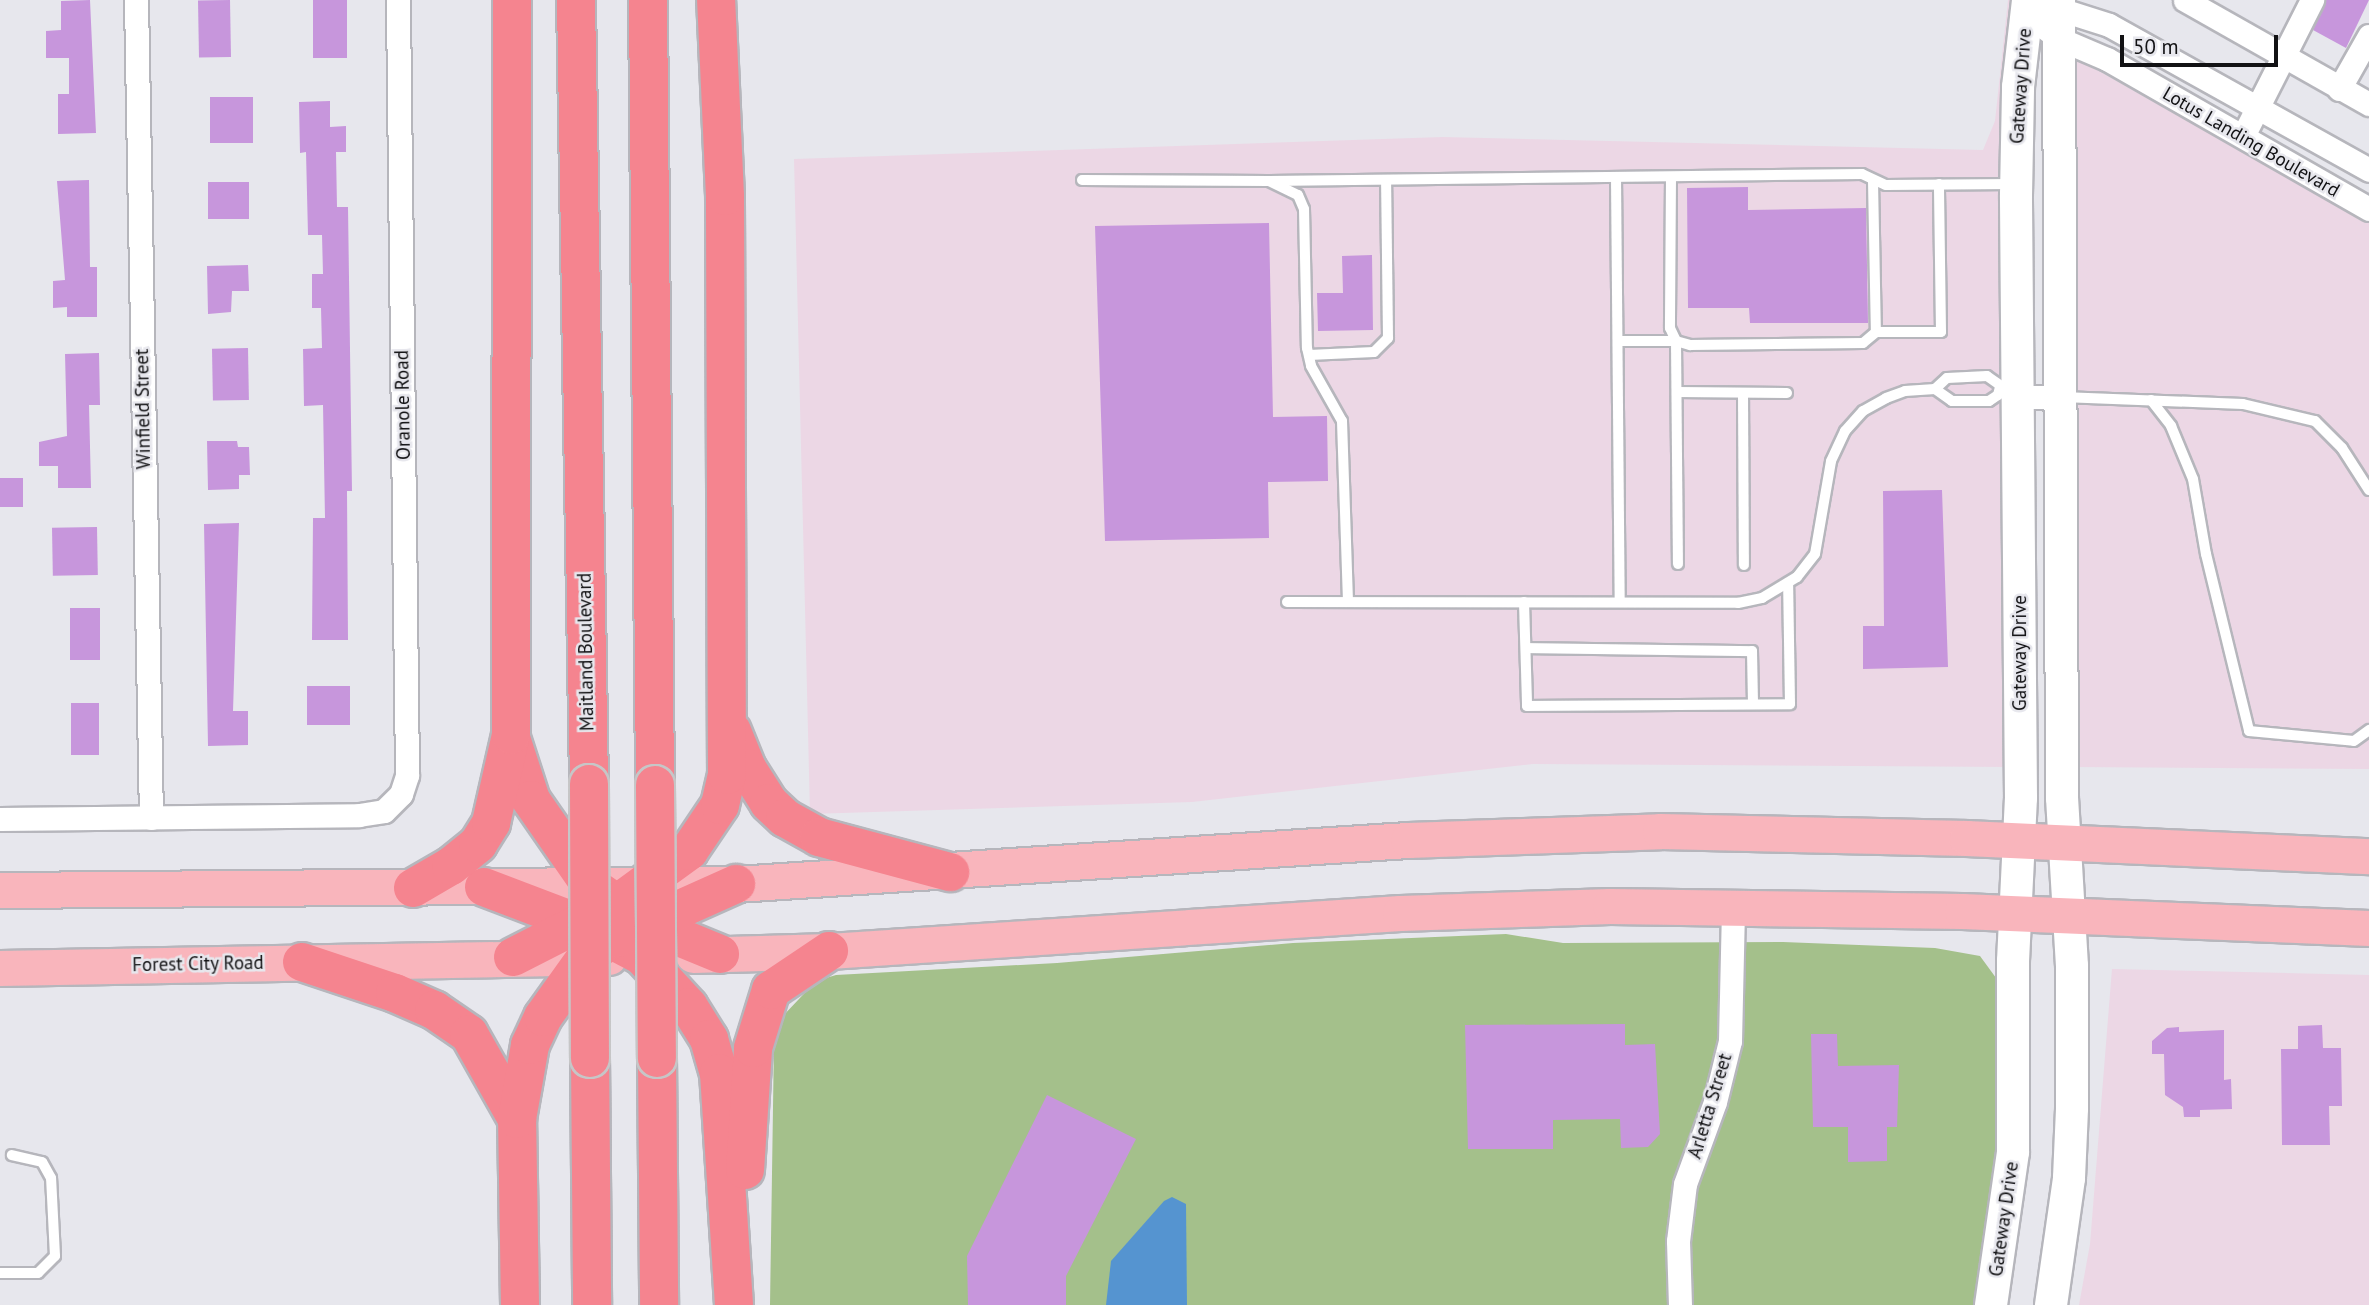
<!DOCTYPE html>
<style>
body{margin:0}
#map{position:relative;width:2369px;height:1305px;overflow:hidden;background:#e7e7ed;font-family:"PT Sans",sans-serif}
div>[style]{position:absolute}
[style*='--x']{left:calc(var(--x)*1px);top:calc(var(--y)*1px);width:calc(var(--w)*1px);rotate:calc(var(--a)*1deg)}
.commercial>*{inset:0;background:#ecd7e5}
.green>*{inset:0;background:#a4c08b}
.water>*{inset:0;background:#5594d0}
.building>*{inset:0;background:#c796dc;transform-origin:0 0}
.roads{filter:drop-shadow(2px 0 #b6b6bc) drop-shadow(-2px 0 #b6b6bc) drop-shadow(0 2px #b6b6bc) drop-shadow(0 -2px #b6b6bc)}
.lane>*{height:10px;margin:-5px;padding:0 5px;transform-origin:5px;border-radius:5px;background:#fff}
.street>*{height:23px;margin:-11.5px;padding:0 11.5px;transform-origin:11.5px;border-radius:11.5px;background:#fff}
.secondary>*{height:32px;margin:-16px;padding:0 16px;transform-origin:16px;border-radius:16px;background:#fff}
.primary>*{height:35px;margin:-17.5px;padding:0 17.5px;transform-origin:17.5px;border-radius:17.5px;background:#f9b5bc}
.highway>*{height:38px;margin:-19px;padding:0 19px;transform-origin:19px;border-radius:19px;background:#f5848f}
.bridges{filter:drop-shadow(2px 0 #c6c6c7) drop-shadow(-2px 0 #c6c6c7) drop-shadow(0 2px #c6c6c7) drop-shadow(0 -2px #c6c6c7)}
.highway-bridge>*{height:38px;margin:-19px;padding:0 19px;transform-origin:19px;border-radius:19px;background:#f5848f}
span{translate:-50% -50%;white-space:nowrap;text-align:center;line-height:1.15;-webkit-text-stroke:5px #e7e7ed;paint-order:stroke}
.street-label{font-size:19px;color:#121214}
.scale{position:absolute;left:2120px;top:35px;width:158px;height:32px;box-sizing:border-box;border:4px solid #121214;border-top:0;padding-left:9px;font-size:21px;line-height:24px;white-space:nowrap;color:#121214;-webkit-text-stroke:5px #e7e7ed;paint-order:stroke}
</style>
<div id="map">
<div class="commercial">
<div style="clip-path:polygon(2008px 0,2016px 0,2009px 767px,1533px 764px,1192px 802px,810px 814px,794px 159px,1443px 137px,1983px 150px,1995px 121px)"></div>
<div style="clip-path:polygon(2072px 56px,2369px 222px,2369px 769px,2074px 767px)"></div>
<div style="clip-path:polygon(2112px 969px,2369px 975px,2369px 1305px,2079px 1305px,2090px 1244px)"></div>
</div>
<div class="green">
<div style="clip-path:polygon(1506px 934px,1563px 943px,1783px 942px,1935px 948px,1980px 956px,1999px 982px,1999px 1145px,1976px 1305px,770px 1305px,774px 1041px,781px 1018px,816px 981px,836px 975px,1057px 963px,1293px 943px)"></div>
</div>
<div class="water">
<div style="clip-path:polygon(1172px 1197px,1186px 1204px,1187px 1305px,1106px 1305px,1111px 1261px,1164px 1201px)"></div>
</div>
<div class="building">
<div style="clip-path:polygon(90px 0,96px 133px,58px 134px,58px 94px,69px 94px,69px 58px,46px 58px,46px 31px,61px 30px,61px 1px)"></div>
<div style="left:230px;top:0;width:57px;height:32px;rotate:89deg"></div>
<div style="left:313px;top:0;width:34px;height:58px"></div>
<div style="clip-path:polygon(2326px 0,2369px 0,2346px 48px,2313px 30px)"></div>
<div style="left:210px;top:97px;width:43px;height:46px"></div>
<div style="clip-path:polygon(330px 101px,330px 127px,346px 126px,346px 152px,336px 152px,337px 207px,348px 207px,352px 491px,347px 491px,348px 640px,312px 640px,313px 518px,325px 518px,323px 405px,304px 406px,303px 349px,322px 348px,321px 308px,312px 308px,312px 274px,323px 274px,322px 235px,308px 235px,306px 152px,300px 153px,299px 102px)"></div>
<div style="clip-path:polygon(89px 180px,90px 267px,97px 267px,97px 317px,67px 317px,67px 307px,53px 308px,53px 281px,65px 280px,57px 181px)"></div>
<div style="left:208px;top:182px;width:41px;height:37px"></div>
<div style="clip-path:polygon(1748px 187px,1748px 210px,1866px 208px,1868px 323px,1750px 323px,1749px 308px,1688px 308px,1687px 188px)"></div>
<div style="clip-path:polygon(1269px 223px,1273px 417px,1327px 416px,1328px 481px,1268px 482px,1269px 538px,1105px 541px,1095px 226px)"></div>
<div style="clip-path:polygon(1372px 255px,1373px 330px,1318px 331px,1317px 293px,1343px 293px,1342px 256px)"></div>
<div style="clip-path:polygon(248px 265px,249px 291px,232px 291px,231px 312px,208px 314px,207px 266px)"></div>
<div style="left:248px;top:348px;width:52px;height:36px;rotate:89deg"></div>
<div style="clip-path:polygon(99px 353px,100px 405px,89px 405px,91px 488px,58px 488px,58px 466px,39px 466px,39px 442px,67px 436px,65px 354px)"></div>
<div style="clip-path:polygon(207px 441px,237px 441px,238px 447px,249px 447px,250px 475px,239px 475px,239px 489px,208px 490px)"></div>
<div style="left:0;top:478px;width:23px;height:29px"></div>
<div style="clip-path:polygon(1942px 490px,1948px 667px,1863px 669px,1863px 626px,1884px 626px,1883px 491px)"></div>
<div style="clip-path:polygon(239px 523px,233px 711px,248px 711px,248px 745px,208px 746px,204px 524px)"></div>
<div style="left:97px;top:527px;width:48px;height:45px;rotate:89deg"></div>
<div style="left:70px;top:608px;width:30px;height:52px"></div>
<div style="left:350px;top:686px;width:39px;height:43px;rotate:90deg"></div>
<div style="left:99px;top:703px;width:52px;height:28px;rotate:90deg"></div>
<div style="clip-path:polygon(1625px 1024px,1625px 1045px,1655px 1044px,1660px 1134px,1648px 1147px,1621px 1148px,1620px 1119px,1553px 1120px,1553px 1149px,1468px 1149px,1465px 1025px)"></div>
<div style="clip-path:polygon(2322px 1025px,2323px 1048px,2341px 1048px,2342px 1106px,2329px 1106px,2330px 1145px,2282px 1145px,2281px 1049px,2298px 1049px,2298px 1026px)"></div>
<div style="clip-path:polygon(2179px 1027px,2179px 1032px,2224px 1030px,2224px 1080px,2231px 1079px,2232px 1109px,2200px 1110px,2200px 1117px,2184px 1117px,2183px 1107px,2165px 1095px,2164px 1054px,2152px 1054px,2152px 1041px,2167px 1028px)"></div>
<div style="clip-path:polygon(1811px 1034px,1837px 1034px,1838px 1066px,1899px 1065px,1897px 1127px,1887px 1127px,1887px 1161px,1848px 1162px,1848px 1127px,1813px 1127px)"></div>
<div style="clip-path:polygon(1047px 1095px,1136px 1139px,1066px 1276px,1066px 1305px,968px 1305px,967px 1256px)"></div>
</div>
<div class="roads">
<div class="lane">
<div style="--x:1616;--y:177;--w:424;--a:89.5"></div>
<div style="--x:1671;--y:177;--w:151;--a:90.4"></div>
<div style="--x:1670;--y:328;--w:14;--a:65"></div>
<div style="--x:1676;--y:341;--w:15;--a:16"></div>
<div style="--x:1690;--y:345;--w:173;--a:-0.7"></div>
<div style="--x:1863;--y:343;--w:17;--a:-40"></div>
<div style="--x:1082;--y:180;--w:187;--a:0.3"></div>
<div style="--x:1269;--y:181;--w:32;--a:26"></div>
<div style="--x:1298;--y:195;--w:15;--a:67"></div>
<div style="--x:1304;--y:209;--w:139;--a:88.8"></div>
<div style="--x:1307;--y:348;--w:18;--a:77"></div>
<div style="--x:1311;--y:366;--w:63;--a:60.6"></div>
<div style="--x:1342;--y:421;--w:181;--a:88.1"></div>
<div style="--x:1269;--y:181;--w:593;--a:-0.68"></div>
<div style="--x:1862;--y:174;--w:26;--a:25"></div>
<div style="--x:1886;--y:185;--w:127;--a:-0.5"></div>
<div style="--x:1873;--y:181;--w:151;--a:88.9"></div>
<div style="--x:1876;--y:332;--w:65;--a:0"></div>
<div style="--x:1941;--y:332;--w:148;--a:-90.8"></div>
<div style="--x:1618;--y:341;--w:58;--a:0"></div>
<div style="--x:1676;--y:341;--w:223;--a:89.5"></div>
<div style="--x:1309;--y:355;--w:65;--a:-2.6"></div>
<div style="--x:1374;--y:352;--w:20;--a:-45"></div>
<div style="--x:1388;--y:338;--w:158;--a:-90.7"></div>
<div style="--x:1935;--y:389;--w:16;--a:-43"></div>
<div style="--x:1947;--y:378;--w:40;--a:-2.9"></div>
<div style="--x:1987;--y:376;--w:32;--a:35"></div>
<div style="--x:1935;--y:389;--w:21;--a:35"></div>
<div style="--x:1952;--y:401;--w:37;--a:0"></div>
<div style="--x:1989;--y:401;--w:11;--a:-34"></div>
<div style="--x:1998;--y:395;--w:8;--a:-76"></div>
<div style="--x:1677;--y:392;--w:110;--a:0.5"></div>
<div style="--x:1743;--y:393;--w:172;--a:89.7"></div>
<div style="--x:2062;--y:397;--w:181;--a:2.2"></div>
<div style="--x:2243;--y:404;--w:74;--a:13.3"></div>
<div style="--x:2315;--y:421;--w:38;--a:45"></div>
<div style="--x:2342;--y:448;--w:50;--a:57.3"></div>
<div style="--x:2151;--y:400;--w:33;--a:52"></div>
<div style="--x:2171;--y:426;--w:57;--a:67.5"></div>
<div style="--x:2193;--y:479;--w:76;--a:80.2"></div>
<div style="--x:2206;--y:554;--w:182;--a:76.3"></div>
<div style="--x:2249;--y:731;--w:105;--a:5.4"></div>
<div style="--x:2354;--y:741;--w:19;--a:-36"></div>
<div style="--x:1287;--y:602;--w:451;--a:0.1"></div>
<div style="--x:1738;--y:603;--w:25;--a:-12"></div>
<div style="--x:1762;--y:598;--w:41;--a:-31"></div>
<div style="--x:1797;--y:577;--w:29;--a:-52"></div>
<div style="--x:1815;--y:554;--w:94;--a:-80.2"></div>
<div style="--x:1831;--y:461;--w:33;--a:-65"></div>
<div style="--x:1845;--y:431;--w:27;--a:-48"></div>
<div style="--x:1863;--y:411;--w:26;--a:-29"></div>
<div style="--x:1886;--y:398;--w:20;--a:-20"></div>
<div style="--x:1905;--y:391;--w:30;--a:-4"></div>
<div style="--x:1524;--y:602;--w:104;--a:88.3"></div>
<div style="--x:1527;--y:706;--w:263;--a:-0.4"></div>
<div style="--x:1790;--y:704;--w:121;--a:-90.9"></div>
<div style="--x:1526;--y:648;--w:226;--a:0.8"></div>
<div style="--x:1752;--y:651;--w:53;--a:88.9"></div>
<div style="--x:0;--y:1273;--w:38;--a:0"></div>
<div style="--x:38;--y:1273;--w:24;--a:-45"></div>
<div style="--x:55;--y:1256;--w:78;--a:-92.9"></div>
<div style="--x:51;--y:1178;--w:18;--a:-119"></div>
<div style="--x:42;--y:1162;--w:31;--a:-167"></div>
</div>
<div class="street">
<div style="--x:136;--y:0;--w:818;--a:88.95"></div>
<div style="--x:2185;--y:0;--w:211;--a:29.5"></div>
<div style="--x:2044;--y:12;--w:15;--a:-11"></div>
<div style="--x:2059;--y:9;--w:52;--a:17.7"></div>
<div style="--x:2109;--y:25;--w:298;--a:29.1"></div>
<div style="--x:2027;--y:15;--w:41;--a:36"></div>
<div style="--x:2060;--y:39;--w:51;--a:23.1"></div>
<div style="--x:2107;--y:59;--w:302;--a:29.8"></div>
<div style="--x:2339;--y:89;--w:61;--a:-60.5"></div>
<div style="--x:2243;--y:136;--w:153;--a:-63.1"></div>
<div style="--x:2018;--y:397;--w:41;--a:0"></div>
<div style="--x:0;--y:819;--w:359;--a:-0.6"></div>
<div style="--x:359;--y:815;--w:25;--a:-9"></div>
<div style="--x:384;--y:811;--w:24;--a:-45"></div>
<div style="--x:401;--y:794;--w:20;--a:-72"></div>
<div style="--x:407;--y:775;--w:775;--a:-90.67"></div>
<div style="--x:1680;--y:1305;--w:64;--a:-91.8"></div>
<div style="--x:1678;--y:1241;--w:57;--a:-83"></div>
<div style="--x:1685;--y:1184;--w:87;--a:-69.9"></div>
<div style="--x:1715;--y:1102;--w:63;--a:-76.2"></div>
<div style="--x:1730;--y:1041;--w:136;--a:-88.7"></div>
</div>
<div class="secondary">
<div style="--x:1991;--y:1305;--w:155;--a:-81.8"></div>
<div style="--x:2013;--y:1152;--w:191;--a:-90"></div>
<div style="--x:2013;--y:961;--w:163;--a:-87.2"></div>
<div style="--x:2021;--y:798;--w:603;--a:-90.48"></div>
<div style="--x:2016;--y:195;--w:108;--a:-88.9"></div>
<div style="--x:2018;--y:87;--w:88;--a:-83.4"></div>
<div style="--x:2051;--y:1305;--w:128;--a:-81.9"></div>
<div style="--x:2069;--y:1178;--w:70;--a:-87.5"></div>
<div style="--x:2072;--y:1108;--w:142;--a:-90"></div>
<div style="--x:2072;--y:966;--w:168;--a:-93.4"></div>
<div style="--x:2062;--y:798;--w:798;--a:-90.22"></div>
</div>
<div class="primary">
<div style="--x:0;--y:890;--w:736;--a:-0.47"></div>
<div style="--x:736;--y:884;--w:673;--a:-3.75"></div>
<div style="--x:1408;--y:840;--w:252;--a:-2"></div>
<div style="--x:1660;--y:831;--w:307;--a:1.3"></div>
<div style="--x:1967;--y:838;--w:402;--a:2.6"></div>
<div style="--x:693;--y:955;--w:136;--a:-1.7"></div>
<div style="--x:829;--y:951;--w:572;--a:-3.81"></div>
<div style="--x:1400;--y:913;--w:210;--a:-1.9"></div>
<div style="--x:1610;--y:906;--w:352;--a:0.8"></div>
<div style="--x:1962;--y:911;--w:407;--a:2.4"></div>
<div style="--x:0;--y:968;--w:609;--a:-1.03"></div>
</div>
<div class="highway">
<div style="--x:576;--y:0;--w:784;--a:89.05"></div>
<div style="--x:648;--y:0;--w:785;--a:89.49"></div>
<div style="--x:732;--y:731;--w:40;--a:68"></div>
<div style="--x:747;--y:768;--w:41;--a:57.8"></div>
<div style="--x:769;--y:803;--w:22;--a:43"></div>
<div style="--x:785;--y:818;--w:39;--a:29"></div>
<div style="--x:819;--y:837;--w:136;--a:15"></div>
<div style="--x:512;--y:741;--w:62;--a:72.1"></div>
<div style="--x:531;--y:800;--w:103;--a:55.2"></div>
<div style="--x:590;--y:885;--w:69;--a:34.4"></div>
<div style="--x:647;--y:924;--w:79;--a:22.3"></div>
<div style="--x:484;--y:887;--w:102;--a:20.8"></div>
<div style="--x:579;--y:923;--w:71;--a:27.6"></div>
<div style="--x:642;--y:956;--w:69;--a:47.3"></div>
<div style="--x:689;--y:1007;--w:38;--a:58"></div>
<div style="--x:709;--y:1039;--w:35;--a:74"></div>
<div style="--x:719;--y:1073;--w:232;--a:86.3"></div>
<div style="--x:413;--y:888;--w:44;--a:-30.1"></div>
<div style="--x:451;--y:866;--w:35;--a:-39"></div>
<div style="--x:478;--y:844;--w:25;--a:-58"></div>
<div style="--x:491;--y:823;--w:90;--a:-77.2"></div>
<div style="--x:511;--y:735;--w:735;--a:-89.92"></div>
<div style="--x:513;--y:957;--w:114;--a:-27"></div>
<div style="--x:615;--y:905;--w:92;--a:-36.1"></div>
<div style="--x:689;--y:851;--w:55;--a:-56"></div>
<div style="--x:720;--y:805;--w:31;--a:-77"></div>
<div style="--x:727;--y:775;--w:579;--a:-90.2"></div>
<div style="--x:725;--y:196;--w:196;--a:-92.6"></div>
<div style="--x:302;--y:962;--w:98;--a:18.4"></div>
<div style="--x:395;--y:993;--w:43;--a:23.6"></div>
<div style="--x:434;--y:1010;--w:42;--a:34.4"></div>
<div style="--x:469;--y:1034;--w:98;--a:60.5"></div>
<div style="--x:590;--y:1058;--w:247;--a:89.5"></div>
<div style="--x:657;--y:1058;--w:247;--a:89.5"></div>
<div style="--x:745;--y:1170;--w:122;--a:-86.2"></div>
<div style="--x:753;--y:1048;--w:61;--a:-72.8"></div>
<div style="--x:771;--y:990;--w:70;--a:-33.9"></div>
<div style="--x:520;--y:1305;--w:186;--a:-90.9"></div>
<div style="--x:517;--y:1119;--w:75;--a:-80"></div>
<div style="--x:530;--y:1045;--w:31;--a:-65"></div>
<div style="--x:543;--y:1017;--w:74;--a:-54.4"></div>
<div style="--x:586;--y:957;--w:32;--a:-34"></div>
<div style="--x:613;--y:939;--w:135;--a:-24.1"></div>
</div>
</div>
<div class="bridges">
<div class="highway-bridge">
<div style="--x:589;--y:784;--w:274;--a:89.8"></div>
<div style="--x:655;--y:785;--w:273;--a:89.6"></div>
</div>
</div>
<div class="street-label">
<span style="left:2021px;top:86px;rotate:-86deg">Gateway Drive</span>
<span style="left:2251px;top:142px;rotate:30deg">Lotus Landing Boulevard</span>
<span style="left:403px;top:405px;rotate:-91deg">Oranole Road</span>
<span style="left:143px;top:409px;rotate:-91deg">Winfield Street</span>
<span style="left:586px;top:652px;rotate:-91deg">Maitland Boulevard</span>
<span style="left:2020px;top:653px;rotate:-90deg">Gateway Drive</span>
<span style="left:198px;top:964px;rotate:-1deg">Forest City Road</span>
<span style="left:1710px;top:1106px;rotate:-73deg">Arletta Street</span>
<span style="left:2004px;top:1219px;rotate:-82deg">Gateway Drive</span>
</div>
<div class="scale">50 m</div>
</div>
